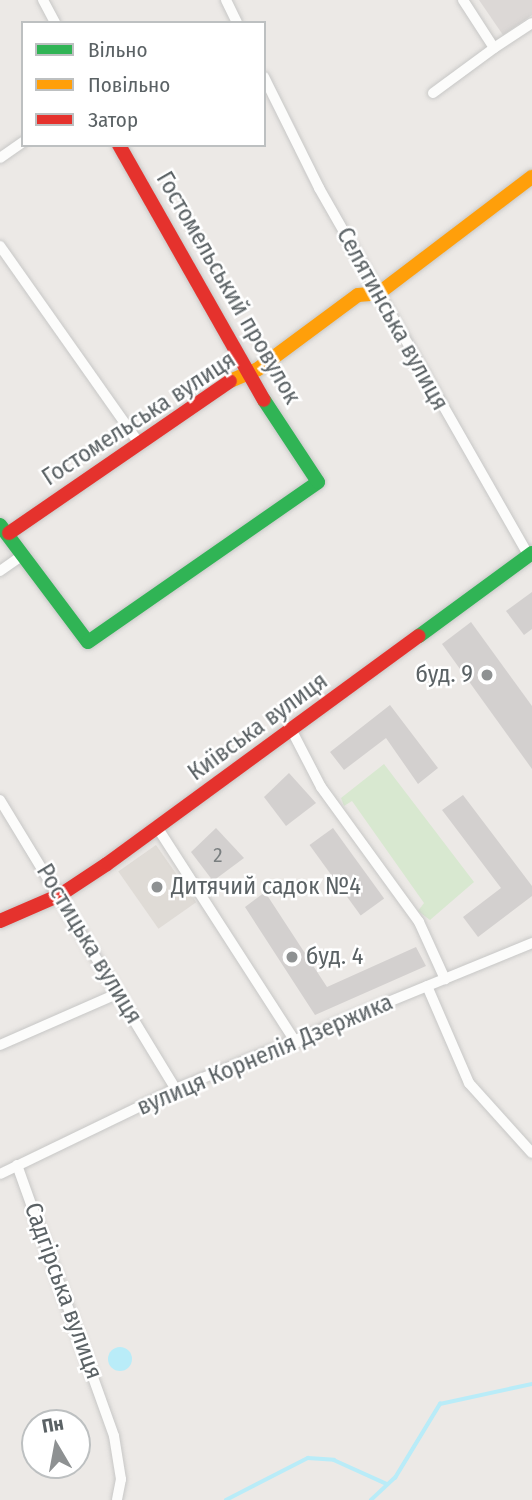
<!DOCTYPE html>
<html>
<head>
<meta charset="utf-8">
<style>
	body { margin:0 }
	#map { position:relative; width:532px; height:1500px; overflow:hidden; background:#ece9e6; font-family:"Fira Sans Condensed",sans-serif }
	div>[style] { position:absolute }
	.industrial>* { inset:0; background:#dcd8d6 }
	.education>* { inset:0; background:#dfdbd6; transform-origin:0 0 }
	.green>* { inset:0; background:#d8e8d0 }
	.water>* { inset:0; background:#b9ecf8 }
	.round { border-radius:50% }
	.stream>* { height:3.5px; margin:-1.75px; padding:0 1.75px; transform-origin:1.75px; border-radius:1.75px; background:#b9ecf8 }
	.building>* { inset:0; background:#d3d0cf; transform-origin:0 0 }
	.roads { filter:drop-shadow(0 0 2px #c7c7c6) drop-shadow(0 0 2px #c7c7c6) }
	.street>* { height:10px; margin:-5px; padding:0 5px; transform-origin:5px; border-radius:5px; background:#fcfcfb }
	.fast>* { height:14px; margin:-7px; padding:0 7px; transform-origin:7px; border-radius:7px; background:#30b455 }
	.slow>* { height:14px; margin:-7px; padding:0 7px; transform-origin:7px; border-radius:7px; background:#ff9f0a }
	.jam>* { height:14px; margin:-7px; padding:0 7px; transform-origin:7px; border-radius:7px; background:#e5322d }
	.dots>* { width:19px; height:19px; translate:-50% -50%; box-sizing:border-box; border:4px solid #fff; border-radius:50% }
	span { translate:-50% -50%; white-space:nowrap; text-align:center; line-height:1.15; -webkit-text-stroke:5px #fff; paint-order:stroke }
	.number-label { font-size:21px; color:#7a7f80 }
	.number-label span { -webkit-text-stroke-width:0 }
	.street-label { font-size:24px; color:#5b6265 }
	.poi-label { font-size:24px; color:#5b6265 }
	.right { translate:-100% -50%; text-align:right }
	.left { translate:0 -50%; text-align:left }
	.legend { position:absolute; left:21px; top:21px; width:245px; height:126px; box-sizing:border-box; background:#fff; border:2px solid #bdc0c1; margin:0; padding:9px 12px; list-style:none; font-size:21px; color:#5b6265 }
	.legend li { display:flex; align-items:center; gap:14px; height:35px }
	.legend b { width:35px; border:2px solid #bdc0c1 }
	.north { position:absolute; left:21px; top:1409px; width:70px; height:70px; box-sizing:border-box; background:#fff; border:2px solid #bdc0c1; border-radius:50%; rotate:350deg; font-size:19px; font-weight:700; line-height:28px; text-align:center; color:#5b6265 }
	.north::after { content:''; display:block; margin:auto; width:24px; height:32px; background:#8e9192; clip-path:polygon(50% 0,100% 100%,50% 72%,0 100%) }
</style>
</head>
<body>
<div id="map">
	<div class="industrial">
		<div style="clip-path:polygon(479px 0,532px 0,532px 15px,503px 35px)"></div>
	</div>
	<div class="education">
		<div style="left:156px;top:845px;width:70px;height:46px;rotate:55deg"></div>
	</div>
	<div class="green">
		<div style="clip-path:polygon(384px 764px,474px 882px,430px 920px,418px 911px,424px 903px,352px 801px,344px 806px,341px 798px)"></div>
	</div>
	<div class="water">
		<div class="round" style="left:108px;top:1347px;width:24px;height:24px"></div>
	</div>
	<div class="stream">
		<div style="left:226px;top:1500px;width:92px;rotate:-27.1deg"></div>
		<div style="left:308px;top:1458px;width:26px;rotate:4deg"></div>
		<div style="left:334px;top:1460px;width:58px;rotate:24.4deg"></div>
		<div style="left:371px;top:1500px;width:33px;rotate:-43deg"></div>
		<div style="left:395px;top:1478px;width:87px;rotate:-58.7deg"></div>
		<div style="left:440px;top:1404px;width:94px;rotate:-12.3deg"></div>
	</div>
	<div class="building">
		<div style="clip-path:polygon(532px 592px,532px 629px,524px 635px,506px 611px)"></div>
		<div style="clip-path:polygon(471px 622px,532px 706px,532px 769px,442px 644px)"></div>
		<div style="clip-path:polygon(390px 705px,438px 768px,418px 784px,386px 738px,344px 770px,330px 752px)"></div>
		<div style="clip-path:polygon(289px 773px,316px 803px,286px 826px,264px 797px)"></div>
		<div style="clip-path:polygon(463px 795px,532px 886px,532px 896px,478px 937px,463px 917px,501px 888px,442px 810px)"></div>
		<div style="clip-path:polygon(216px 828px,244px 858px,213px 881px,191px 852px)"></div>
		<div style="left:333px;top:828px;width:87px;height:29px;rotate:54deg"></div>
		<div style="clip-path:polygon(265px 892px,327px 987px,416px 947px,426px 966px,315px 1015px,245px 907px)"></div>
	</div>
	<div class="roads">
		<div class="street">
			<div style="left:43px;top:0;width:26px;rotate:62deg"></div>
			<div style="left:226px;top:0;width:25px;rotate:64deg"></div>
			<div style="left:463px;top:0;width:57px;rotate:57.1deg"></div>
			<div style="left:494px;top:48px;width:45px;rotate:-33.3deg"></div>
			<div style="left:264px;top:77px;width:124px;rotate:63.6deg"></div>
			<div style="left:319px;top:188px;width:424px;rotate:60.3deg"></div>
			<div style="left:433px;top:93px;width:76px;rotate:-36.4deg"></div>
			<div style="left:0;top:158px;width:28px;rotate:-35deg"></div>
			<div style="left:0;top:246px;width:241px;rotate:54.8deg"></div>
			<div style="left:0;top:571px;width:29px;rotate:-35deg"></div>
			<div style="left:292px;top:731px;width:63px;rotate:62.6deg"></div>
			<div style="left:321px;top:787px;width:167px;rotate:54deg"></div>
			<div style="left:419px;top:922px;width:63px;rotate:65.5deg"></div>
			<div style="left:0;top:800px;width:338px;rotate:58.7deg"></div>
			<div style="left:157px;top:827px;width:257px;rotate:57.2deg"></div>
			<div style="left:427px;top:986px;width:106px;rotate:66.6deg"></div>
			<div style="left:469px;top:1083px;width:94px;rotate:48deg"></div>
			<div style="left:0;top:1045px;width:130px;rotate:-23.6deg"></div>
			<div style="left:17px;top:1165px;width:288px;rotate:70.3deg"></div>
			<div style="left:114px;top:1436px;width:44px;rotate:80.8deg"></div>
			<div style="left:121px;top:1479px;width:21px;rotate:101deg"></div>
			<div style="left:0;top:1174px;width:195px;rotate:-25.8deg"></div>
			<div style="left:176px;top:1089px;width:385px;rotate:-22.3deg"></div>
		</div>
		<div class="fast">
			<div style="left:0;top:525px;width:146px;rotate:53.1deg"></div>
			<div style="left:88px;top:642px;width:280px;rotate:-34.8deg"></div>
			<div style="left:318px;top:482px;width:98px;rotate:-123.4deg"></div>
			<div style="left:419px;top:636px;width:140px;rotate:-36.3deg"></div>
		</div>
		<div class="slow">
			<div style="left:230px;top:381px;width:30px;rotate:-23deg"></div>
			<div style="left:258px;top:369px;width:124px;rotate:-36.5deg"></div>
			<div style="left:358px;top:295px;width:21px;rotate:-5deg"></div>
			<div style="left:379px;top:293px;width:192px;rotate:-37.2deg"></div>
		</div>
		<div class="jam">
			<div style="left:119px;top:145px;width:293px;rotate:60.4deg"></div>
			<div style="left:9px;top:533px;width:268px;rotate:-34.5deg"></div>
			<div style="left:0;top:921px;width:65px;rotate:-23.4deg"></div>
			<div style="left:60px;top:895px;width:56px;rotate:-33.4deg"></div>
			<div style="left:107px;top:864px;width:386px;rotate:-36.2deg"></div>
		</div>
	</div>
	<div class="dots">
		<div style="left:487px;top:675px;background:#8e9192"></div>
		<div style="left:157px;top:887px;background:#8e9192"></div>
		<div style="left:292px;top:957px;background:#8e9192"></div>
	</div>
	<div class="number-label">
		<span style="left:218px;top:855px">2</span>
	</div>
	<div class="street-label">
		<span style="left:228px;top:288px;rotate:60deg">Гостомельський провулок</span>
		<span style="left:392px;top:319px;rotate:61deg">Селятинська вулиця</span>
		<span style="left:139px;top:419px;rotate:-33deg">Гостомельська вулиця</span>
		<span style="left:258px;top:727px;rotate:-36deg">Київська вулиця</span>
		<span style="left:89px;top:944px;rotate:59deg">Ростицька вулиця</span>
		<span style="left:265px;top:1055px;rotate:-23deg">вулиця Корнелія Дзержика</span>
		<span style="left:63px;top:1291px;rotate:70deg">Садгірська вулиця</span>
	</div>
	<div class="poi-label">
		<span class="right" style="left:473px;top:675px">буд. 9</span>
		<span class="left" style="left:171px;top:887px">Дитячий садок №4</span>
		<span class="left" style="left:306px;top:957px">буд. 4</span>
	</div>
	<ul class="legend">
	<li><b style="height:9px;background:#30b455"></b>Вільно</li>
	<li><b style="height:9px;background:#ff9f0a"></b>Повільно</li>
	<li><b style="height:9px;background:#e5322d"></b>Затор</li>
	</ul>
	<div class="north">Пн</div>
</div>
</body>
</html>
